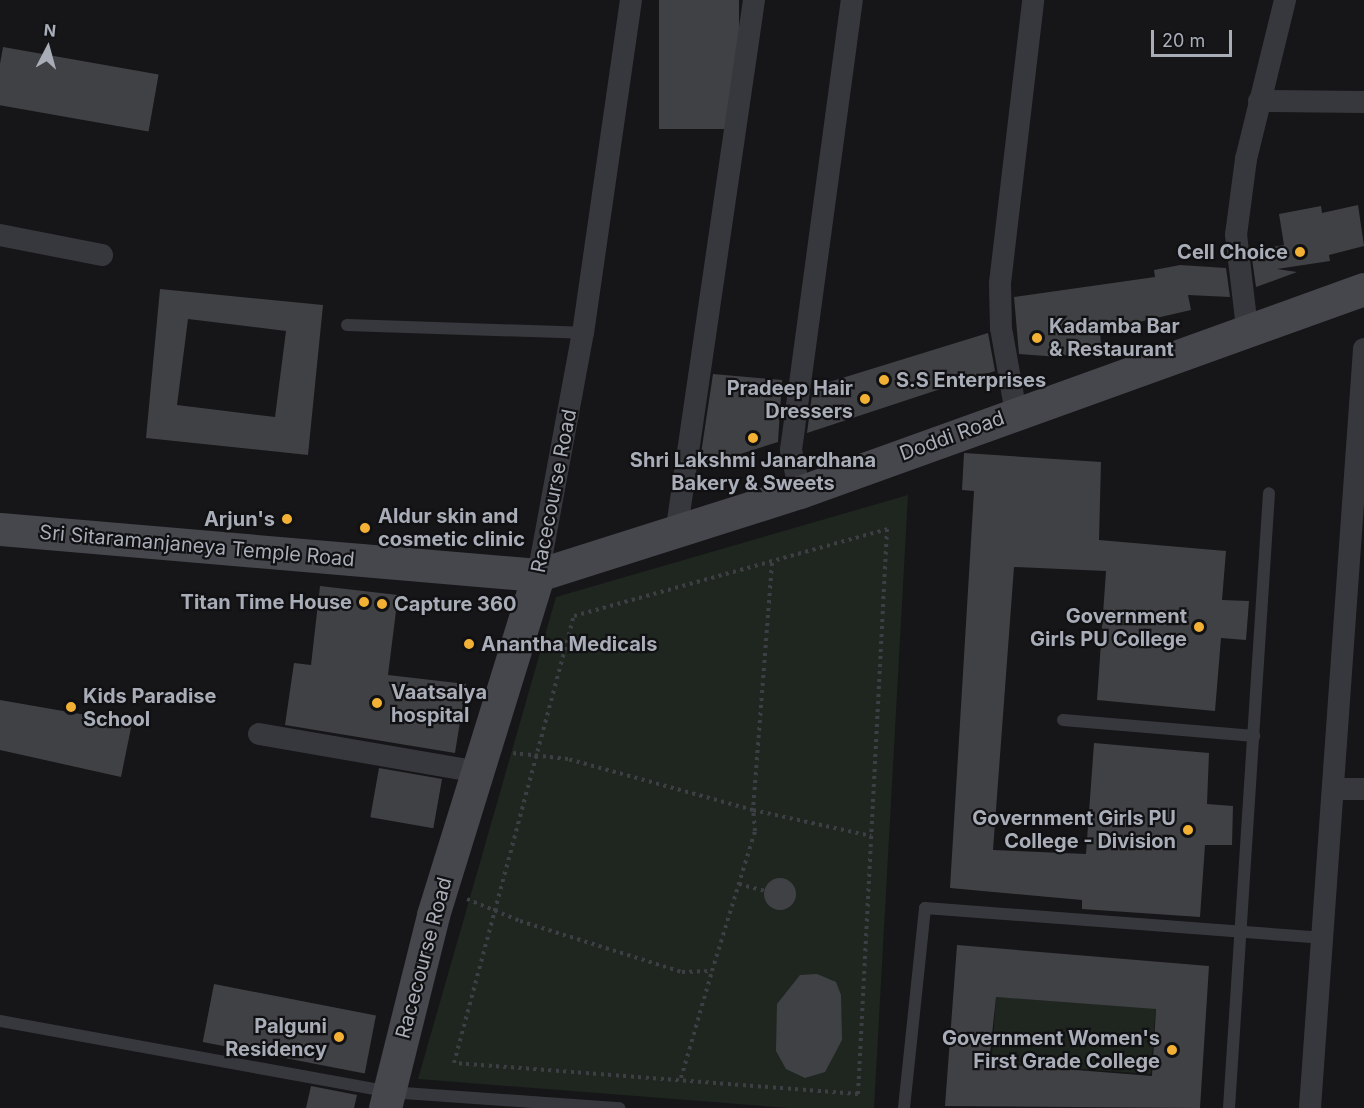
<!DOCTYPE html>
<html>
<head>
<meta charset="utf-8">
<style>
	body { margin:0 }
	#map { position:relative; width:1364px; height:1108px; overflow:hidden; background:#161618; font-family:Inter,sans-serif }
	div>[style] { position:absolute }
	.green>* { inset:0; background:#1e261f; transform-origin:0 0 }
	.building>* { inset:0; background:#404145; transform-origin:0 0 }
	.round { border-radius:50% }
	.path>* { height:4px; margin-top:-2px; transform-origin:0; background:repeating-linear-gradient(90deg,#3d3f44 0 3px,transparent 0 7.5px) }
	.lane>* { height:12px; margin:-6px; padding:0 6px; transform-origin:6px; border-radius:6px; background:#37383d }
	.street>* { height:22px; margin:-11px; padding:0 11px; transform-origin:11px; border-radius:11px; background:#37383d }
	.secondary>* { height:33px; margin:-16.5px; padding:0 16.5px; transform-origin:16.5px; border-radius:16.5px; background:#45474d }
	.dots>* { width:16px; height:16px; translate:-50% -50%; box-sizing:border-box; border:3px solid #111113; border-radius:50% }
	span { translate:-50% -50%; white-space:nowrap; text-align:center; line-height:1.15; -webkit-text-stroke:4.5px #111113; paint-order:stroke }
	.poi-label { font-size:20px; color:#a8adb8; font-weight:700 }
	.right { translate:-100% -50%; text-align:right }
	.left { translate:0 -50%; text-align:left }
	.street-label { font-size:20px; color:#a8adb8 }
	.north { position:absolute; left:18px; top:18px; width:60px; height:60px; -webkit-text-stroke:4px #111113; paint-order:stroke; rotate:6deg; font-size:16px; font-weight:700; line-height:24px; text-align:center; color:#a8adb8 }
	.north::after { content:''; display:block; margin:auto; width:21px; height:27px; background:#a8adb8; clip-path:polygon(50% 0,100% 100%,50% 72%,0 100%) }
	.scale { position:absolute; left:1151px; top:30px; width:81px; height:27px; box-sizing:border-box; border:3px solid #a8adb8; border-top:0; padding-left:8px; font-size:18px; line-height:21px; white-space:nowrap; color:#a8adb8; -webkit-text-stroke:4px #111113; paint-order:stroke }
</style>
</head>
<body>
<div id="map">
	<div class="green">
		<div style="clip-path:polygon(908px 495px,874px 1108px,788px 1108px,418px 1079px,556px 597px)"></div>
		<div style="left:996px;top:997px;width:160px;height:66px;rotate:4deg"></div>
	</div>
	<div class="building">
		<div style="left:659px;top:0;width:80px;height:129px"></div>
		<div style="left:3px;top:47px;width:158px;height:58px;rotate:10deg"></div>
		<div style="clip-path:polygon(1358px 205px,1364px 246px,1329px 255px,1330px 261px,1277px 269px,1297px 272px,1256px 287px,1251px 251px,1284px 245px,1279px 214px,1321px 206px,1322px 213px)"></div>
		<div style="clip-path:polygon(1180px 265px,1226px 268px,1230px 297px,1188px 295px,1191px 310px,1100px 331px,1101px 344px,1059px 357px,1019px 354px,1014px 297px,1155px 277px,1154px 270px)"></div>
		<div style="clip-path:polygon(evenodd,160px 289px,323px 305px,308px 455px,146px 438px,160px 289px,188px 319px,286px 331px,275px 417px,177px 405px,188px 319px)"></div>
		<div style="clip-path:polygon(988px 333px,995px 371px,807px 433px,813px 387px)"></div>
		<div style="clip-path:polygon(713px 374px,782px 380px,778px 442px,699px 467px)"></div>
		<div style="clip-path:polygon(964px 453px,1101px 462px,1099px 540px,1226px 551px,1222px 600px,1249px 601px,1246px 640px,1221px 638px,1215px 711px,1097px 700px,1106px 571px,1014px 567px,993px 850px,1086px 854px,1094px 743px,1209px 753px,1207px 804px,1233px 806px,1232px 845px,1205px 845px,1200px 917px,1082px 909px,1082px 900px,950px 888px,974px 491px,962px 490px)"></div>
		<div style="clip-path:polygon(320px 586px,398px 595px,388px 675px,466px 684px,455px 753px,285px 725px,294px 663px,311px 665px)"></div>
		<div style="clip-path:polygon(0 700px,132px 723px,121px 777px,0 750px)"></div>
		<div style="left:379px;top:768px;width:64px;height:50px;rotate:10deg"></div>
		<div class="round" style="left:764px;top:878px;width:32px;height:32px"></div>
		<div style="clip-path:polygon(evenodd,957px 945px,1209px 966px,1200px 1108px,945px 1106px,957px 945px,996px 997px,1156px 1009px,1152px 1076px,989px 1063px,996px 997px)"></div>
		<div style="clip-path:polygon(817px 974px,836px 982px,841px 995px,842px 1040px,825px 1072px,805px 1078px,786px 1069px,776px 1051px,777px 1004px,800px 975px)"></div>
		<div style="left:214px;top:984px;width:165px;height:59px;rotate:11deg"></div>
		<div style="clip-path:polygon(311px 1086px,357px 1095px,354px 1108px,306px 1108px)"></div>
	</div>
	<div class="path">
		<div style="left:887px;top:529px;width:566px;rotate:92.94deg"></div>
		<div style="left:858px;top:1094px;width:405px;rotate:-175.6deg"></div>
		<div style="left:454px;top:1063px;width:463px;rotate:-75deg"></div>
		<div style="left:574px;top:616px;width:325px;rotate:-15.5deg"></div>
		<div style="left:772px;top:563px;width:248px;rotate:94.4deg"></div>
		<div style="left:753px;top:810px;width:121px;rotate:12.4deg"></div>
		<div style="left:739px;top:884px;width:27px;rotate:15deg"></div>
		<div style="left:467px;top:899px;width:57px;rotate:22.5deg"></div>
		<div style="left:520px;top:921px;width:170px;rotate:17.5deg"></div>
		<div style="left:682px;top:972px;width:30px;rotate:-2deg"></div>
		<div style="left:712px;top:971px;width:146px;rotate:-72.9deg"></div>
		<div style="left:755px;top:831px;width:21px;rotate:-95deg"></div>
		<div style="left:753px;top:810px;width:192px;rotate:-164.6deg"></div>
		<div style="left:568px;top:759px;width:55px;rotate:-173.8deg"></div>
		<div style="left:681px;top:1078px;width:111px;rotate:-73.8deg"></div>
	</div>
	<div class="lane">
		<div style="left:347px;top:325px;width:236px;rotate:1.9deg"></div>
		<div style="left:1063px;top:720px;width:192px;rotate:4.8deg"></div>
		<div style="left:0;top:1021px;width:395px;rotate:10.3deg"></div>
		<div style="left:389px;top:1092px;width:231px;rotate:4deg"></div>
		<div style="left:904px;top:1108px;width:201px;rotate:-84deg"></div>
		<div style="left:925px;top:908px;width:398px;rotate:4.3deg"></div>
		<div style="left:1229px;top:1108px;width:616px;rotate:-86.28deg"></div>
	</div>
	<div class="street">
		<div style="left:1259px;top:101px;width:105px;rotate:0.5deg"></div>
		<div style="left:0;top:235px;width:104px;rotate:11.1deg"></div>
		<div style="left:1247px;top:328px;width:94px;rotate:-96.7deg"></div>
		<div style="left:1236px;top:235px;width:77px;rotate:-82.5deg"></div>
		<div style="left:1246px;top:159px;width:164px;rotate:-76.2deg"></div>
		<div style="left:1016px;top:413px;width:86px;rotate:-100deg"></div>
		<div style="left:1001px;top:328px;width:45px;rotate:-91.3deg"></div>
		<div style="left:1000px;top:283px;width:285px;rotate:-83.3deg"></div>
		<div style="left:800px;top:492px;width:43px;rotate:-102.1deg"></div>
		<div style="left:791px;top:450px;width:454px;rotate:-82.3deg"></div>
		<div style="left:676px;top:534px;width:540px;rotate:-81.69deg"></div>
		<div style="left:538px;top:575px;width:246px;rotate:-79.5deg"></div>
		<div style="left:583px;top:333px;width:336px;rotate:-81.8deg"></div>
		<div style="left:259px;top:734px;width:222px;rotate:9.8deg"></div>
		<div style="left:1336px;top:789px;width:28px"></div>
		<div style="left:1310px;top:1108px;width:761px;rotate:-85.93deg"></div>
	</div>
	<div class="secondary">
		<div style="left:0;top:529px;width:540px;rotate:4.89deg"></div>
		<div style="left:538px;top:575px;width:275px;rotate:-17.6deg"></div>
		<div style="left:800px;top:492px;width:599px;rotate:-19.8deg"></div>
		<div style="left:385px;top:1108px;width:199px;rotate:-76deg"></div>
		<div style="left:433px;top:915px;width:356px;rotate:-72.8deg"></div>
	</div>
	<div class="dots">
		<div style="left:1300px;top:252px;background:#f2b134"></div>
		<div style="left:1037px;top:338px;background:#f2b134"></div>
		<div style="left:884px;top:380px;background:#f2b134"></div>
		<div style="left:865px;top:399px;background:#f2b134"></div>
		<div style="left:753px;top:438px;background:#f2b134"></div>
		<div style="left:287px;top:519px;background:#f2b134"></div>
		<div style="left:365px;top:528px;background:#f2b134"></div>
		<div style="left:364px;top:602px;background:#f2b134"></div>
		<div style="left:382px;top:604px;background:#f2b134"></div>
		<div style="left:1199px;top:627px;background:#f2b134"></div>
		<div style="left:469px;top:644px;background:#f2b134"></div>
		<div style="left:377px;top:703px;background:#f2b134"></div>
		<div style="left:71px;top:707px;background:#f2b134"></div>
		<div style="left:1188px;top:830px;background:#f2b134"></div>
		<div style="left:339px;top:1037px;background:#f2b134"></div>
		<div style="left:1172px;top:1050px;background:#f2b134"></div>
	</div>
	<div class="poi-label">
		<span class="right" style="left:1288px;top:252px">Cell Choice</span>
		<span class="left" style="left:1049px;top:338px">Kadamba Bar<br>&amp; Restaurant</span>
		<span class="left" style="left:896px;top:380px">S.S Enterprises</span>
		<span class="right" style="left:853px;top:400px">Pradeep Hair<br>Dressers</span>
		<span style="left:753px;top:472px">Shri Lakshmi Janardhana<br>Bakery &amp; Sweets</span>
		<span class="left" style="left:378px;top:528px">Aldur skin and<br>cosmetic clinic</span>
		<span class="right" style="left:275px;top:519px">Arjun's</span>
		<span class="right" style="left:352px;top:602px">Titan Time House</span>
		<span class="left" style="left:394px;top:604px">Capture 360</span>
		<span class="right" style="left:1187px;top:628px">Government<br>Girls PU College</span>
		<span class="left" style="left:481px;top:644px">Anantha Medicals</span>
		<span class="left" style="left:391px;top:704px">Vaatsalya<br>hospital</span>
		<span class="left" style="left:83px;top:708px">Kids Paradise<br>School</span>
		<span class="right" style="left:1176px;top:830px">Government Girls PU<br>College - Division</span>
		<span class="right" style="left:327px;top:1038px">Palguni<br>Residency</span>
		<span class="right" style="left:1160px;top:1050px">Government Women's<br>First Grade College</span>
	</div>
	<div class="street-label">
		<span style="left:952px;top:436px;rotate:-20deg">Doddi Road</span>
		<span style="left:554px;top:491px;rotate:-79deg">Racecourse Road</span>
		<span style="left:197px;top:546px;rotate:5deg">Sri Sitaramanjaneya Temple Road</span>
		<span style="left:424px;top:958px;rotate:-75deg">Racecourse Road</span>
	</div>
	<div class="north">N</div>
	<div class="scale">20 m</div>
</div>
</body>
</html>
